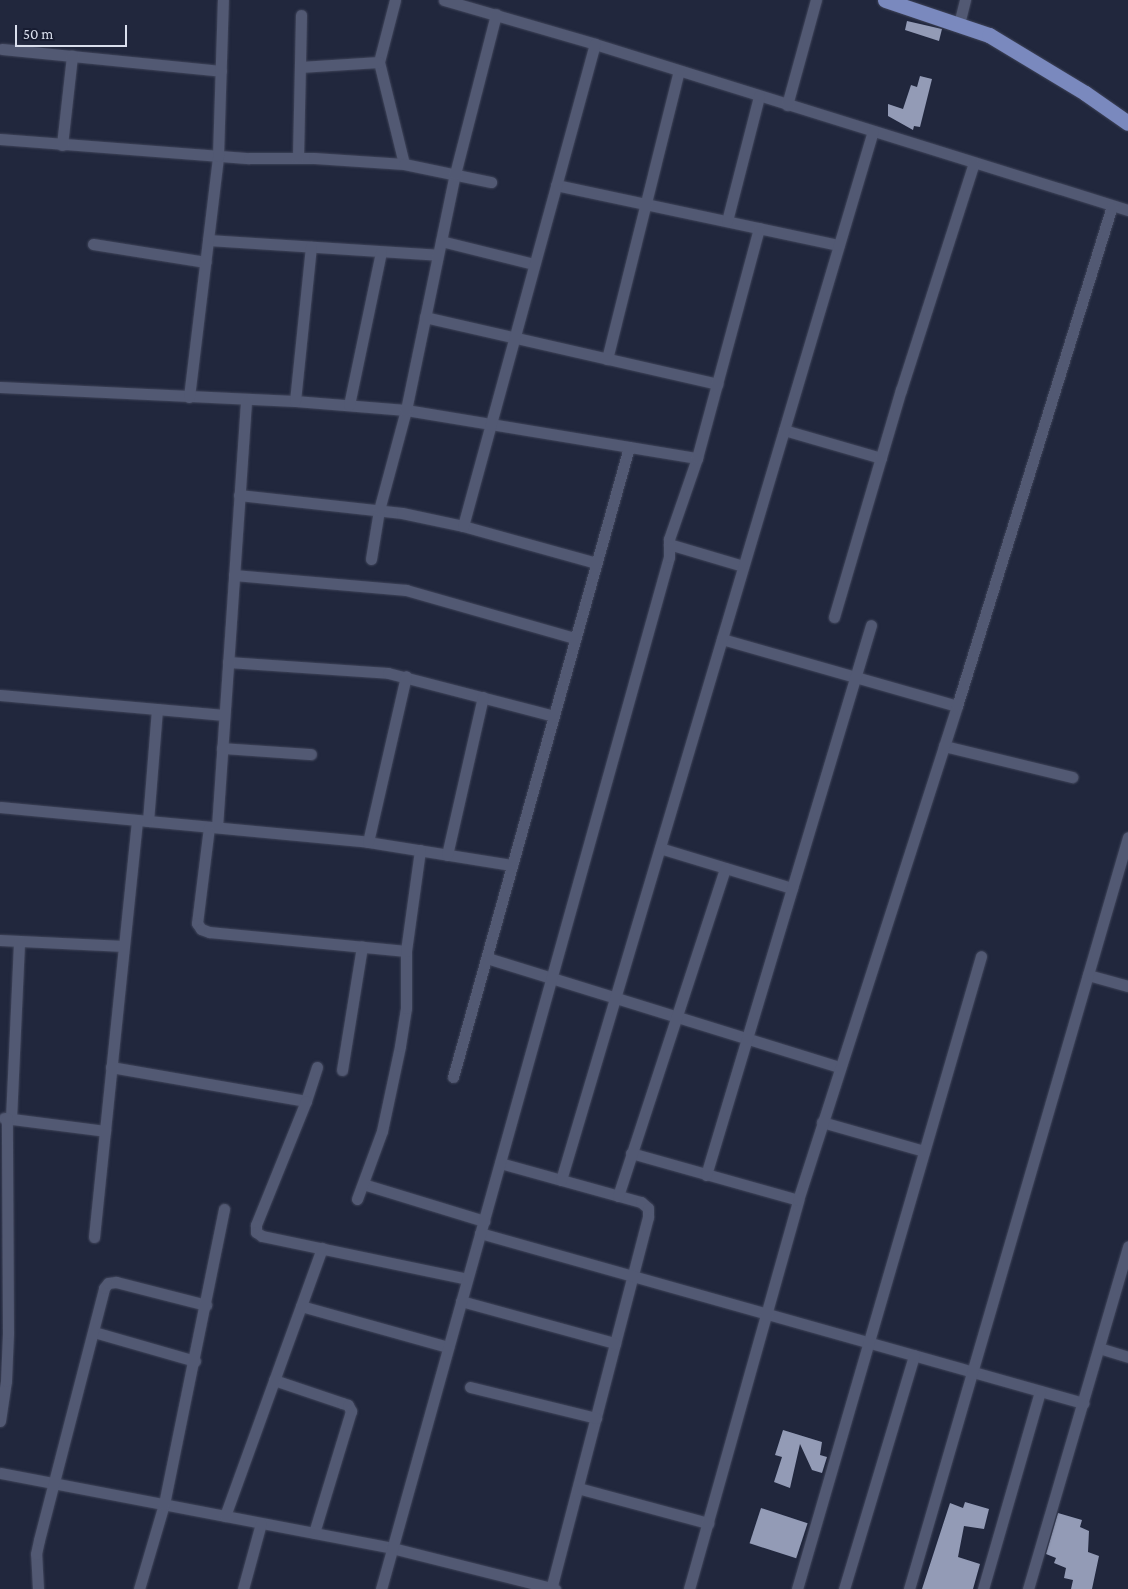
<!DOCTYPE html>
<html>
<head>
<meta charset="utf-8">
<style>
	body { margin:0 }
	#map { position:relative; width:1128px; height:1589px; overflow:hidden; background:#21273d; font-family:"Crimson Pro",serif }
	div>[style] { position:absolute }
	.building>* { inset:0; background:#939bb6; transform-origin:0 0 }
	.roads { filter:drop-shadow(0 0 1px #3f4459) drop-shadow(0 0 1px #3f4459) }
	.street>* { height:11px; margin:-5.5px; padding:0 5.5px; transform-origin:5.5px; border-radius:5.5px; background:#525973 }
	.primary>* { height:15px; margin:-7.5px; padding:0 7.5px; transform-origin:7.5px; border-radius:7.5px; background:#7a89be }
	span { translate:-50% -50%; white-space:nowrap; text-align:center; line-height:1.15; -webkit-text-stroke:5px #181d32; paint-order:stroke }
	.scale { position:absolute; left:15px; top:25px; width:112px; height:22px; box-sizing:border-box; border:2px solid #dadfed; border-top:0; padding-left:6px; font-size:15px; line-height:18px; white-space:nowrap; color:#dadfed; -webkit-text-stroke:4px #181d32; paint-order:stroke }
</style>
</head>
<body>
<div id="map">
	<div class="building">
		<div style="clip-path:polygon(907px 21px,942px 29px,939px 41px,905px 30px)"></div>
		<div style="clip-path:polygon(920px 76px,932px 79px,920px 127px,914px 126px,913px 130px,888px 116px,888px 104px,903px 109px,911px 85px,917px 87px)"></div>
		<div style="clip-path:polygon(783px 1430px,822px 1442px,820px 1455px,827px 1457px,822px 1473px,812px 1470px,800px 1444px,790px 1488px,774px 1482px,782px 1457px,775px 1455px)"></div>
		<div style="clip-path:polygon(965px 1502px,989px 1509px,984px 1529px,964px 1526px,958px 1557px,980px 1564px,973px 1589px,922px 1589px,950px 1503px,963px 1508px)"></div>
		<div style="left:761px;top:1508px;width:49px;height:37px;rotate:18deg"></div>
		<div style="clip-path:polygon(1058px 1513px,1082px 1520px,1080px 1527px,1089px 1531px,1088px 1552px,1099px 1556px,1092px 1589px,1071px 1589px,1073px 1580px,1064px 1578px,1066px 1568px,1054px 1563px,1056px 1558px,1046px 1554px)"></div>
	</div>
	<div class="roads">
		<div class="street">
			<div style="left:395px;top:0;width:64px;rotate:104.5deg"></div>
			<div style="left:379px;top:62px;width:105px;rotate:76.2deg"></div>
			<div style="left:444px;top:0;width:157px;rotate:16.2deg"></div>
			<div style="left:595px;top:44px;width:558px;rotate:17.3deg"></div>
			<div style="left:959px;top:24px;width:25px;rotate:-76deg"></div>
			<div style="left:2px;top:49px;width:220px;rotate:5.7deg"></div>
			<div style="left:300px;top:67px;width:79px;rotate:-3.6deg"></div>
			<div style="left:787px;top:105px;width:109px;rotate:-74.6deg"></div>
			<div style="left:0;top:139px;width:250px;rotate:4.4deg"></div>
			<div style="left:249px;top:158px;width:65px"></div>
			<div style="left:314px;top:158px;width:90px;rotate:3.8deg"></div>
			<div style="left:404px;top:164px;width:89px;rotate:11.7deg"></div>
			<div style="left:62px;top:145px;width:90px;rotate:-83.6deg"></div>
			<div style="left:298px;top:158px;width:143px;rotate:-88.8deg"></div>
			<div style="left:556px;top:185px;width:289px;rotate:12deg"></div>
			<div style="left:727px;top:221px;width:129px;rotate:-75.6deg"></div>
			<div style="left:208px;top:240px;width:230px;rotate:3.7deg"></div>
			<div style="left:441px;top:241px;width:96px;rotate:13.9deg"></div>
			<div style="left:93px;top:244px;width:114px;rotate:9.1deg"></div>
			<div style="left:425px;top:317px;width:300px;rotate:12.9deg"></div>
			<div style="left:607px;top:359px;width:297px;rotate:-76deg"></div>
			<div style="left:0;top:387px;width:295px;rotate:2.7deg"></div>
			<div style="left:295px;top:401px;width:111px;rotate:4.6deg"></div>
			<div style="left:406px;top:410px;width:295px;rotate:9.4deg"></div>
			<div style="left:189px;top:397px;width:243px;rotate:-83.1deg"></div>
			<div style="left:218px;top:156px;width:156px;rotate:-88.2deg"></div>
			<div style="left:295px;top:401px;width:155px;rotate:-84.1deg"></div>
			<div style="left:349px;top:405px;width:156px;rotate:-78.2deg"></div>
			<div style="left:784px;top:430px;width:101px;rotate:16.1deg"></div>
			<div style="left:239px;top:495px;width:164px;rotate:6.3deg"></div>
			<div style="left:402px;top:513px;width:62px;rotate:12deg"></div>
			<div style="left:463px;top:526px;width:138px;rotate:15.5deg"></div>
			<div style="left:463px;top:526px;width:500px;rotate:-74.7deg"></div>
			<div style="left:669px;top:544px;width:77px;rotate:16.6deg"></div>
			<div style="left:371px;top:559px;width:50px;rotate:-80.7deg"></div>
			<div style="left:379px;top:510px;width:104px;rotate:-74.9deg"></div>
			<div style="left:406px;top:410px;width:241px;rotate:-78.3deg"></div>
			<div style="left:455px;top:174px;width:165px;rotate:-75.6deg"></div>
			<div style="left:234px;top:575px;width:173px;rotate:5deg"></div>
			<div style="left:406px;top:590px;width:176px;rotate:15.9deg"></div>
			<div style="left:834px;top:617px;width:237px;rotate:-73.6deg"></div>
			<div style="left:901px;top:390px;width:238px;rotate:-72.2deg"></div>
			<div style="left:722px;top:639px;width:244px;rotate:15.9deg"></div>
			<div style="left:228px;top:662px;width:160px;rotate:3.9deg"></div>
			<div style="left:388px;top:673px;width:171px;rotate:14.5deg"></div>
			<div style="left:0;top:695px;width:225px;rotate:5.1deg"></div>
			<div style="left:944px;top:746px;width:132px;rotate:13.6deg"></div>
			<div style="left:222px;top:748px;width:89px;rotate:3.9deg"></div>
			<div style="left:0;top:807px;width:370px;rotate:5.4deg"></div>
			<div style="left:368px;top:842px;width:146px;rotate:9.1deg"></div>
			<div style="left:148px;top:821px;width:112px;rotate:-85.4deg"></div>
			<div style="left:209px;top:827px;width:97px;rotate:97.1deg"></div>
			<div style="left:197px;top:923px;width:7px;rotate:56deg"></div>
			<div style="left:201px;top:929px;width:9px;rotate:21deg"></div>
			<div style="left:209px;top:932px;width:198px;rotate:5.5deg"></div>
			<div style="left:217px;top:827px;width:428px;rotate:-86.1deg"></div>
			<div style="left:368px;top:842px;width:170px;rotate:-77.1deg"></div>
			<div style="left:660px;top:848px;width:138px;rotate:16.9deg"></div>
			<div style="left:447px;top:855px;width:162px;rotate:-77.2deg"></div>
			<div style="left:0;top:940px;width:124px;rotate:2.8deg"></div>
			<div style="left:487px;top:958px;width:369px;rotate:17.2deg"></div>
			<div style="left:1088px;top:975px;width:41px;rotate:15.4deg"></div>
			<div style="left:111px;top:1067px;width:198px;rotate:9.9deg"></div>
			<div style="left:317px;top:1067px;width:36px;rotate:108deg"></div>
			<div style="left:306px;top:1101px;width:134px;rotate:112deg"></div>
			<div style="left:256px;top:1225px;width:7px;rotate:90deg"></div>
			<div style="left:256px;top:1232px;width:7px;rotate:34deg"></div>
			<div style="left:262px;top:1236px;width:209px;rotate:11.8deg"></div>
			<div style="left:342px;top:1070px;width:125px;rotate:-80.8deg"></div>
			<div style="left:453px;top:1077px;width:654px;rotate:-74.39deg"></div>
			<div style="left:4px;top:1118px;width:102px;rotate:7.3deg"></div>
			<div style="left:11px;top:1119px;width:178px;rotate:-87.4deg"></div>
			<div style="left:822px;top:1122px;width:106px;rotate:15.9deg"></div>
			<div style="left:631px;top:1153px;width:173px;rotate:15.7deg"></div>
			<div style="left:500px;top:1163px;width:146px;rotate:15.5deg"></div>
			<div style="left:641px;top:1202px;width:9px;rotate:41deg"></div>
			<div style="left:648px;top:1208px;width:9px;rotate:90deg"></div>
			<div style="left:648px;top:1217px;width:384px;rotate:104.6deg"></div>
			<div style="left:706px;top:1175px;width:574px;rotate:-73.3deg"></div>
			<div style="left:561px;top:1180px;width:1094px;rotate:-73.44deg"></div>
			<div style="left:363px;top:1184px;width:127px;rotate:17deg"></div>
			<div style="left:618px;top:1196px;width:345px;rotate:-71.9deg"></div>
			<div style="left:357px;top:1199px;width:72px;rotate:-69.8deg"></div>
			<div style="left:382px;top:1131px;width:87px;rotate:-78deg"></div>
			<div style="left:400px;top:1046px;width:38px;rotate:-81deg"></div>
			<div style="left:406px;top:1008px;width:57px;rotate:-90deg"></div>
			<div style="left:406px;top:951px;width:102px;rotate:-82.1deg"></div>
			<div style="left:480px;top:1233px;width:627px;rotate:15.74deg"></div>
			<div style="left:94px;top:1237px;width:419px;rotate:-84.1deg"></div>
			<div style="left:461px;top:1301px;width:160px;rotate:15.3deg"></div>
			<div style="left:301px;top:1306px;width:153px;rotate:15.6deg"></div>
			<div style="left:94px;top:1332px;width:105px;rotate:16deg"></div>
			<div style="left:1099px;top:1348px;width:30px;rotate:17deg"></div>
			<div style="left:274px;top:1380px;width:72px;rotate:18.7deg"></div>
			<div style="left:342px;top:1403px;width:6px;rotate:18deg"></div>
			<div style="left:348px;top:1405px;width:7px;rotate:63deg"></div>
			<div style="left:351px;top:1411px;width:127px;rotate:106.9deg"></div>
			<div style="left:470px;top:1387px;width:130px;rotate:13.8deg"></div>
			<div style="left:0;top:1421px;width:40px;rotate:-81.5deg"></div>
			<div style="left:6px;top:1381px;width:48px;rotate:-87.6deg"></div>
			<div style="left:8px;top:1333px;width:215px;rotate:-90.3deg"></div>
			<div style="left:0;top:1473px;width:399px;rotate:10.8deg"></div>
			<div style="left:392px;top:1548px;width:168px;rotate:14.1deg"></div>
			<div style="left:578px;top:1488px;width:135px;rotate:15.1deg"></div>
			<div style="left:225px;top:1516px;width:285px;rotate:-70.1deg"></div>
			<div style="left:38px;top:1589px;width:35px;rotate:-93deg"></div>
			<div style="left:36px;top:1554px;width:14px;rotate:-78deg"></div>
			<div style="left:39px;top:1540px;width:260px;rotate:-75.5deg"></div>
			<div style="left:104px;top:1288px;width:6px;rotate:-51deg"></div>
			<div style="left:108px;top:1283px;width:8px;rotate:-7deg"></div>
			<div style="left:116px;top:1282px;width:93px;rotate:14.3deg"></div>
			<div style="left:139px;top:1589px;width:89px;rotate:-73.6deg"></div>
			<div style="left:164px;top:1504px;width:301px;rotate:-78.5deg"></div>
			<div style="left:243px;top:1589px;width:68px;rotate:-74.7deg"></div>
			<div style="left:381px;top:1589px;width:1071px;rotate:-74.41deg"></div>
			<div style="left:669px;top:557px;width:18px;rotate:-90deg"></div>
			<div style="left:669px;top:539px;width:86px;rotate:-70.9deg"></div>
			<div style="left:697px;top:458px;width:238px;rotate:-74.9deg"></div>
			<div style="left:689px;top:1589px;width:404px;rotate:-74.3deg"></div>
			<div style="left:798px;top:1200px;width:519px;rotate:-72.16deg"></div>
			<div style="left:957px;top:706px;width:523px;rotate:-72.78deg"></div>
			<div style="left:797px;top:1589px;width:659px;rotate:-73.79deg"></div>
			<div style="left:844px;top:1589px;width:244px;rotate:-73.3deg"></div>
			<div style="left:909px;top:1589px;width:783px;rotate:-73.76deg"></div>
			<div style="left:983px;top:1589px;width:206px;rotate:-73.9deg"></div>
			<div style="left:1028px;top:1589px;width:357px;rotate:-73.7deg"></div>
		</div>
		<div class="primary">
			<div style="left:885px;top:0;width:110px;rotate:18.6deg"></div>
			<div style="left:989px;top:35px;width:112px;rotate:31.1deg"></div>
			<div style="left:1085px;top:93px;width:52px;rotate:34.9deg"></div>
		</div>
	</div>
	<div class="scale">50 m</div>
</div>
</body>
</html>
